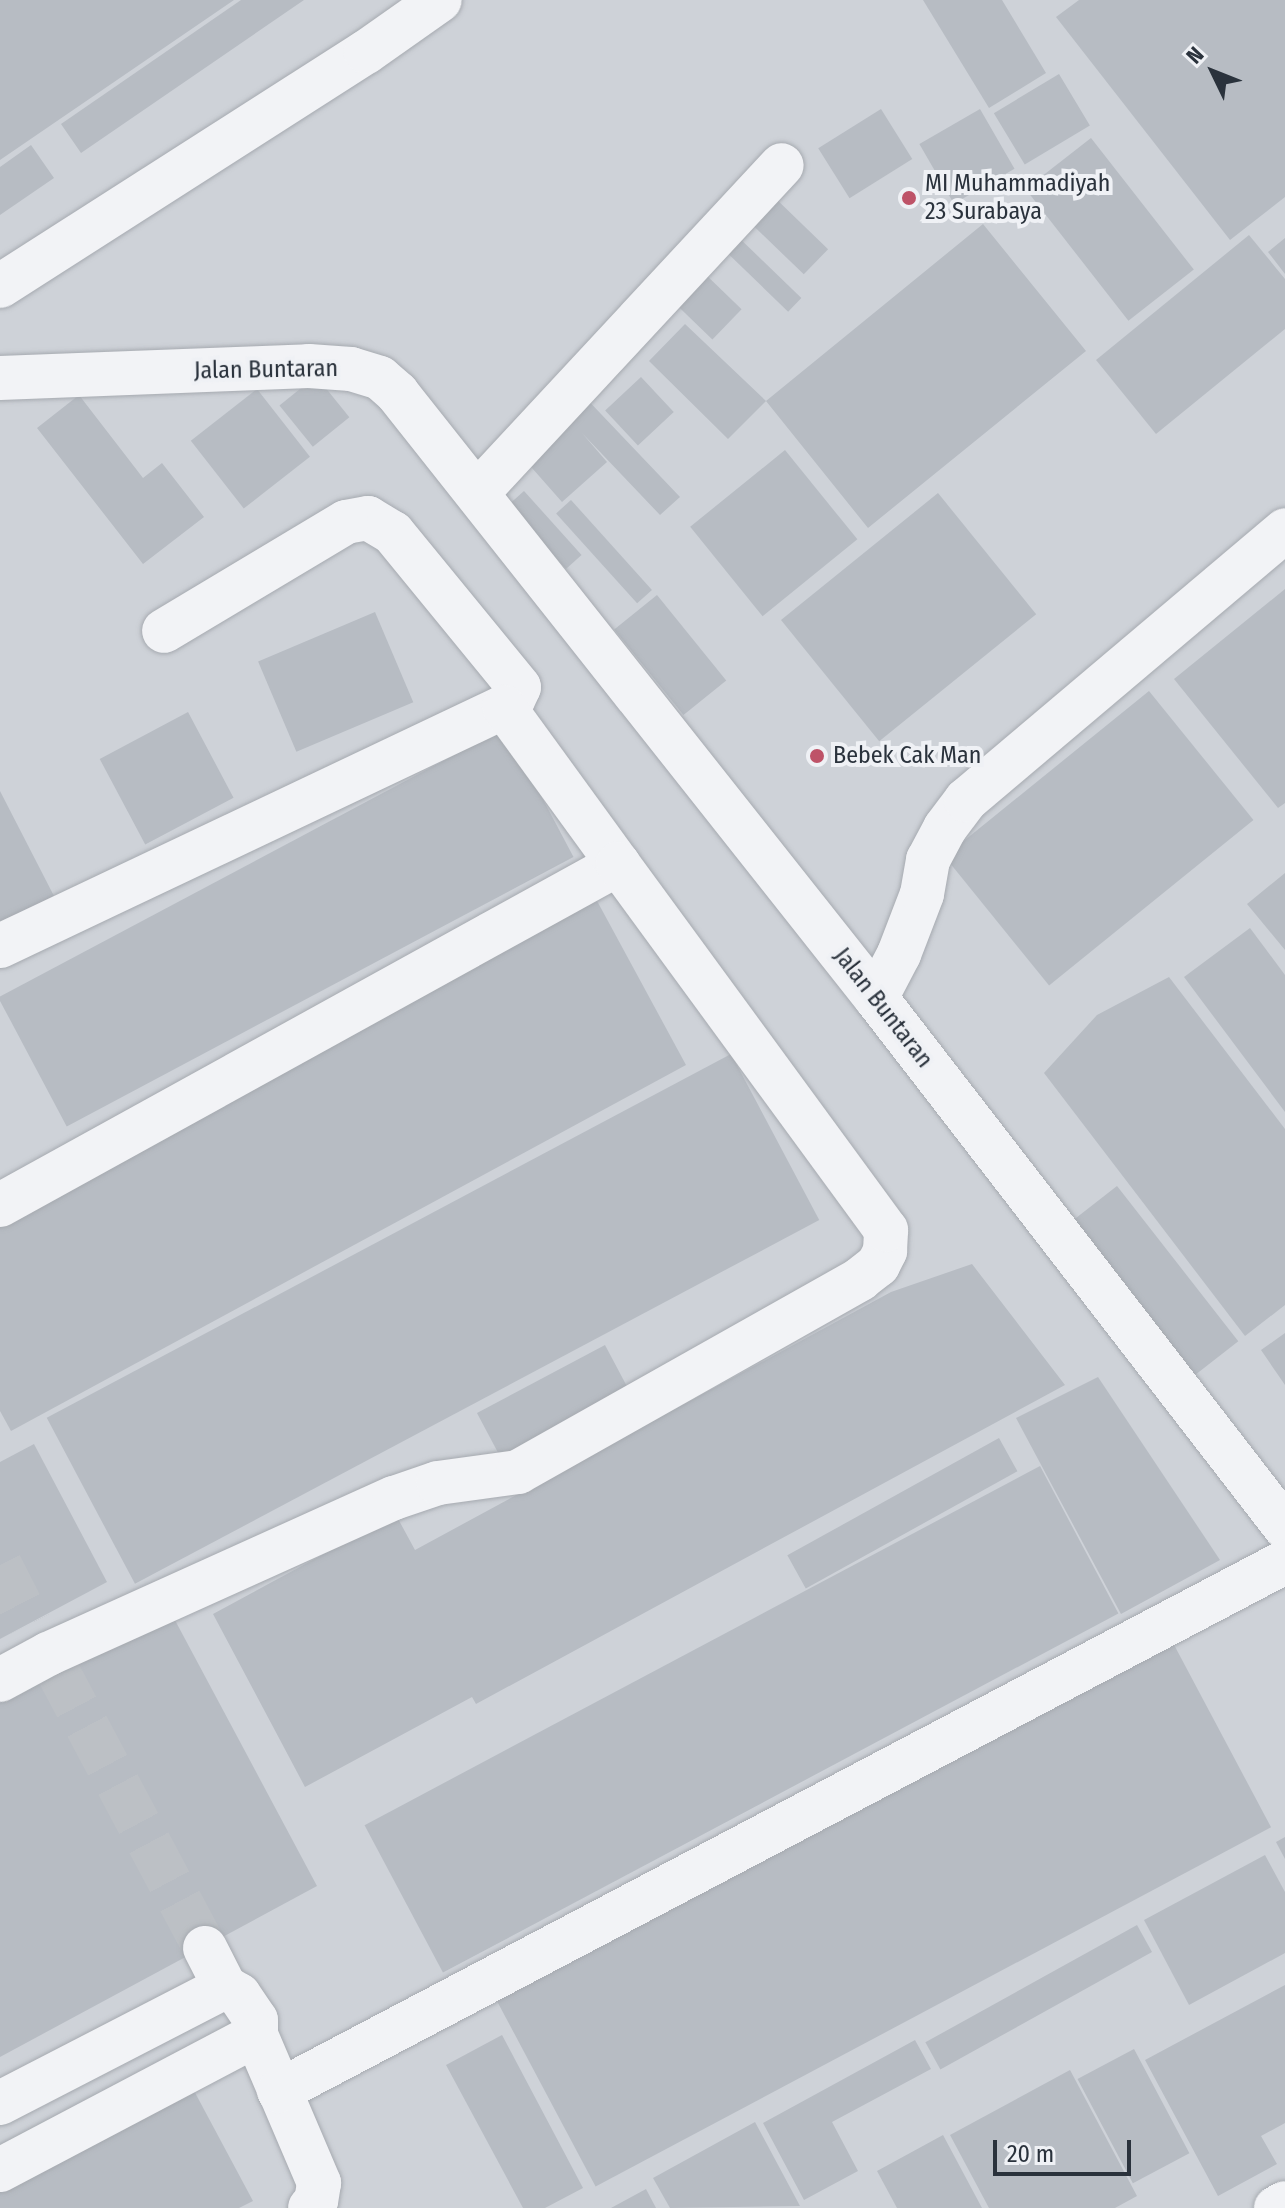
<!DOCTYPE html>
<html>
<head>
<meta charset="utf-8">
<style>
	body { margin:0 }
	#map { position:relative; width:1285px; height:2208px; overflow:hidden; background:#e0e3e7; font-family:"Fira Sans Condensed",sans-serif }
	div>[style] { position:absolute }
	.built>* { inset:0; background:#ced2d8; transform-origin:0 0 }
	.building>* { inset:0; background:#b7bcc3; transform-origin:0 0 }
	.minor-tunnel>* { height:44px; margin-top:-22px; transform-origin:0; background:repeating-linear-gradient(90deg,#bcc0c5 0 44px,transparent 0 66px) }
	.roads { filter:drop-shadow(0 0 2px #a6aab0) drop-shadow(0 0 2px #a6aab0) }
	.minor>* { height:44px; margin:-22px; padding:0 22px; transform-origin:22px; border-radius:22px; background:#f2f3f6 }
	.dots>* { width:22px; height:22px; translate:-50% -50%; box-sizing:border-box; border:4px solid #eff1f5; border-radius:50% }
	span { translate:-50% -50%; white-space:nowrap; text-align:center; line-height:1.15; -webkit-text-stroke:8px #eff1f5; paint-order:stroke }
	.poi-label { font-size:24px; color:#2a323c }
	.left { translate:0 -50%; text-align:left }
	.street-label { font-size:24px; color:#2a323c }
	.north { position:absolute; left:1173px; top:32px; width:80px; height:80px; -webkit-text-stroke:6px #eff1f5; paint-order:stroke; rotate:313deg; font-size:22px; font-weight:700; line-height:32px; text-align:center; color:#2a323c }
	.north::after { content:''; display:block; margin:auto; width:28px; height:36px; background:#2a323c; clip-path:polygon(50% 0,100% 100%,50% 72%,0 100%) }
	.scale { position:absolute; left:993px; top:2140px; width:138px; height:36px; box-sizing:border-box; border:4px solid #2a323c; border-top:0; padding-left:10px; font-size:24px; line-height:28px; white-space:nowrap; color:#2a323c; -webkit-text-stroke:6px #eff1f5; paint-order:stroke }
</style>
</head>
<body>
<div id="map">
	<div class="built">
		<div style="left:0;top:0;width:1285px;height:2208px"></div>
	</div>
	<div class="building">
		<div style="clip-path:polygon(0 0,234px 0,0 160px)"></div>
		<div style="clip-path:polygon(241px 0,304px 0,81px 153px,61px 124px)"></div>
		<div style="clip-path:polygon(923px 0,1002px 0,1046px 73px,989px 108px)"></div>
		<div style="clip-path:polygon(1079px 0,1285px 0,1285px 197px,1230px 240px,1056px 17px)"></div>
		<div style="left:1059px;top:74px;width:60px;height:76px;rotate:59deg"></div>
		<div style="left:881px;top:109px;width:59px;height:74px;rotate:58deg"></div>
		<div style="left:980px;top:109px;width:69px;height:70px;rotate:60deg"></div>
		<div style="left:1091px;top:138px;width:167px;height:83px;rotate:52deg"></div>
		<div style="clip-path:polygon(31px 145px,54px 178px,0 215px,0 167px)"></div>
		<div style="left:772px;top:195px;width:78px;height:35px;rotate:44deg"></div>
		<div style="clip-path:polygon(983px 224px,1086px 351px,868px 528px,766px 401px,728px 439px,649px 361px,685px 324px,766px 401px)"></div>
		<div style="left:733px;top:232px;width:95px;height:19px;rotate:44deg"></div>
		<div style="clip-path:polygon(1249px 235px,1285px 279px,1285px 329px,1156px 434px,1096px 360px)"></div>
		<div style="clip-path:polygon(1285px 238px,1285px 274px,1268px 252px)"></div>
		<div style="left:702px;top:271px;width:55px;height:42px;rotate:44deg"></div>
		<div style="left:316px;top:376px;width:53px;height:47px;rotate:51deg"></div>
		<div style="left:641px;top:377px;width:48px;height:49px;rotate:47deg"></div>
		<div style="left:257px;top:389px;width:86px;height:84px;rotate:52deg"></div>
		<div style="clip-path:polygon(581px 393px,680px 497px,660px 515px,582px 433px,607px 462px,562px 502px,517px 451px)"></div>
		<div style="clip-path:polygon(79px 395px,143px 478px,162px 463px,204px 517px,143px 564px,37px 428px)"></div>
		<div style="left:785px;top:450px;width:115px;height:122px;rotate:51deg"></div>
		<div style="left:524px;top:491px;width:86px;height:21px;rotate:48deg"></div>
		<div style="left:938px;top:493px;width:156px;height:202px;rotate:51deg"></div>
		<div style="left:571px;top:500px;width:121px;height:20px;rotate:48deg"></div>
		<div style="clip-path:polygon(1285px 589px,1285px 803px,1278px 808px,1174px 679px)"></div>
		<div style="left:657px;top:595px;width:110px;height:55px;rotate:51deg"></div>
		<div style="left:375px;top:612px;width:98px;height:127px;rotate:67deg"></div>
		<div style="left:1149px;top:691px;width:166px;height:263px;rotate:51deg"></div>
		<div style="left:188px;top:712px;width:97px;height:100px;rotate:62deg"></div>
		<div style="left:505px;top:728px;width:146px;height:574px;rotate:62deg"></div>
		<div style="clip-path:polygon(0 791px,54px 896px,0 923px)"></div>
		<div style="clip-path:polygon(1285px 873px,1285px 950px,1247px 904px)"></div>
		<div style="clip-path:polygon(596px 899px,686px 1065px,11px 1431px,0 1411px,0 1220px)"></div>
		<div style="clip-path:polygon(1250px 928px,1285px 975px,1285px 1112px,1184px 977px)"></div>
		<div style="clip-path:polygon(1169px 977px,1285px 1129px,1285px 1305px,1245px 1336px,1044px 1073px,1097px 1015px)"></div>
		<div style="left:731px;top:1054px;width:188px;height:775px;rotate:62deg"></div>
		<div style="left:1117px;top:1186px;width:197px;height:61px;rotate:52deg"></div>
		<div style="clip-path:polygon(972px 1264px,1065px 1385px,476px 1704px,472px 1697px,305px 1787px,213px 1614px,396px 1515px,415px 1550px,891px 1292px)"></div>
		<div style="clip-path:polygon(1285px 1333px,1285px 1385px,1261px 1350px)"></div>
		<div style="left:605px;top:1345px;width:52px;height:145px;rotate:62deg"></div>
		<div style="clip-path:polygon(1098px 1377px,1220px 1560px,1121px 1614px,1016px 1418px)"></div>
		<div style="left:999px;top:1438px;width:38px;height:242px;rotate:61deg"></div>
		<div style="clip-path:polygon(34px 1444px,107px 1582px,0 1639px,0 1462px)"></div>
		<div style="left:1040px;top:1466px;width:167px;height:765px;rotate:62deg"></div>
		<div style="clip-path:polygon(169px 1609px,317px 1886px,0 2057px,0 1700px)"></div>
		<div style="left:1172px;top:1641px;width:211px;height:765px;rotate:62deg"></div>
		<div style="clip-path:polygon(1285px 1837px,1285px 1859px,1276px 1842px)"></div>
		<div style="clip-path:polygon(1265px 1855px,1285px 1892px,1285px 1953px,1189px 2005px,1144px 1920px)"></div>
		<div style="left:1137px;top:1925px;width:31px;height:242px;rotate:61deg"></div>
		<div style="clip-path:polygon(1285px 1985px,1285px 2123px,1261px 2136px,1277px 2164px,1218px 2196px,1145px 2060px)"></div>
		<div style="clip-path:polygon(502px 2035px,583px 2188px,545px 2208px,523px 2208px,446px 2065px)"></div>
		<div style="clip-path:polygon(915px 2040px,931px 2069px,832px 2122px,858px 2171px,804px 2200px,763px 2123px)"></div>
		<div style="left:1134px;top:2049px;width:118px;height:64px;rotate:62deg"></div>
		<div style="clip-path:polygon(1070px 2070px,1137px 2196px,1115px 2208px,989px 2208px,950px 2135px)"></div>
		<div style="clip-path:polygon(192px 2087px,253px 2201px,239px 2208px,0 2208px,0 2191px)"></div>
		<div style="clip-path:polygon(755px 2122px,800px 2206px,670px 2208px,653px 2178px)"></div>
		<div style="clip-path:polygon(943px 2135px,982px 2208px,897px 2208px,877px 2171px)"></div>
		<div style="clip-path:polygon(646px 2189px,656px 2208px,611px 2208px)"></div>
	</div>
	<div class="minor-tunnel">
		<div style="left:0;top:1565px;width:66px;rotate:63deg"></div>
		<div style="left:56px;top:1668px;width:317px;rotate:62deg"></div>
	</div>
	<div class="roads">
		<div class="minor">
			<div style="left:0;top:286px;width:434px;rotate:-32.6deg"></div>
			<div style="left:366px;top:52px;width:90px;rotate:-35.1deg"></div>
			<div style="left:0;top:378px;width:309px;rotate:-2.2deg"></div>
			<div style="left:309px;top:366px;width:42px;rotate:4.1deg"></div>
			<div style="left:351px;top:369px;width:30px;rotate:17deg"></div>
			<div style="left:380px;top:378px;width:23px;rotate:41deg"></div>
			<div style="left:397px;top:393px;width:772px;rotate:51.63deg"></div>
			<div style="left:876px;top:998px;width:669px;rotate:52.29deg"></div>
			<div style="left:478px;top:492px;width:446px;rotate:-47.1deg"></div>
			<div style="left:0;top:946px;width:558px;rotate:-25.37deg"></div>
			<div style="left:504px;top:707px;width:11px;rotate:-38deg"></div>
			<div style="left:513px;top:700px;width:14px;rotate:-65deg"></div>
			<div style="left:519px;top:687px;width:199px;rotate:-129.3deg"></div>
			<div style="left:393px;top:533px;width:29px;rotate:-149deg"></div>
			<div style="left:368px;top:518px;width:22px;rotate:170deg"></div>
			<div style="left:346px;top:522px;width:212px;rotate:149.1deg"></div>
			<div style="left:876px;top:998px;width:50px;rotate:-62.4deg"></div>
			<div style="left:899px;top:954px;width:64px;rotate:-69deg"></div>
			<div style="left:922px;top:894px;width:35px;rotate:-80deg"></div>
			<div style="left:928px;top:860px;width:36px;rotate:-62deg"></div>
			<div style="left:945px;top:828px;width:35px;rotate:-53deg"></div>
			<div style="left:966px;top:800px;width:418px;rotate:-40.2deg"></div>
			<div style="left:0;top:1205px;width:706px;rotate:-28.89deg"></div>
			<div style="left:618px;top:864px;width:194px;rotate:-126deg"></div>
			<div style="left:0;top:1680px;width:55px;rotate:-28.4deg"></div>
			<div style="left:48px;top:1654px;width:380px;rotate:-24.3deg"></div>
			<div style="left:394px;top:1498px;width:46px;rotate:-18.8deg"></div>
			<div style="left:438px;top:1483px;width:81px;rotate:-7.8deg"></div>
			<div style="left:518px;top:1472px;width:393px;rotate:-29.4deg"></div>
			<div style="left:860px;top:1279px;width:23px;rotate:-38deg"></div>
			<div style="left:878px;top:1265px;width:16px;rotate:-63deg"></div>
			<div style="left:885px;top:1251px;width:21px;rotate:-87deg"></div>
			<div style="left:886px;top:1230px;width:454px;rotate:-126.2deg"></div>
			<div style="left:205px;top:1948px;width:44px;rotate:62.9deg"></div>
			<div style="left:225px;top:1987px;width:16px;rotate:30deg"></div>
			<div style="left:239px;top:1995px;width:30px;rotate:56deg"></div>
			<div style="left:256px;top:2020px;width:15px;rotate:90deg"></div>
			<div style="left:256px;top:2035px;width:161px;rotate:66.9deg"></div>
			<div style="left:319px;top:2183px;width:18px;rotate:99deg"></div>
			<div style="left:316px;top:2201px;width:9px;rotate:131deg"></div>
			<div style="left:279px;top:2091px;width:1137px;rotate:-27.74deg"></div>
			<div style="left:0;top:2103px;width:253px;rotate:-27.3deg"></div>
			<div style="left:0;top:2170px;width:289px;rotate:-27.8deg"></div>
			<div style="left:1276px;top:2208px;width:10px;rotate:-29deg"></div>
		</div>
	</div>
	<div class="dots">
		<div style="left:909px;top:198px;background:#be5368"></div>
		<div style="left:817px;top:756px;background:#be5368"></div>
	</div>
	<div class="poi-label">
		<span class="left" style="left:925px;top:198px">MI Muhammadiyah<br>23 Surabaya</span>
		<span class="left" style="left:833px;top:756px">Bebek Cak Man</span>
	</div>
	<div class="street-label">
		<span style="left:266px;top:370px;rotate:-1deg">Jalan Buntaran</span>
		<span style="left:883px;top:1008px;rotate:52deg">Jalan Buntaran</span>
	</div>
	<div class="north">N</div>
	<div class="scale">20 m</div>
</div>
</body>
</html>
